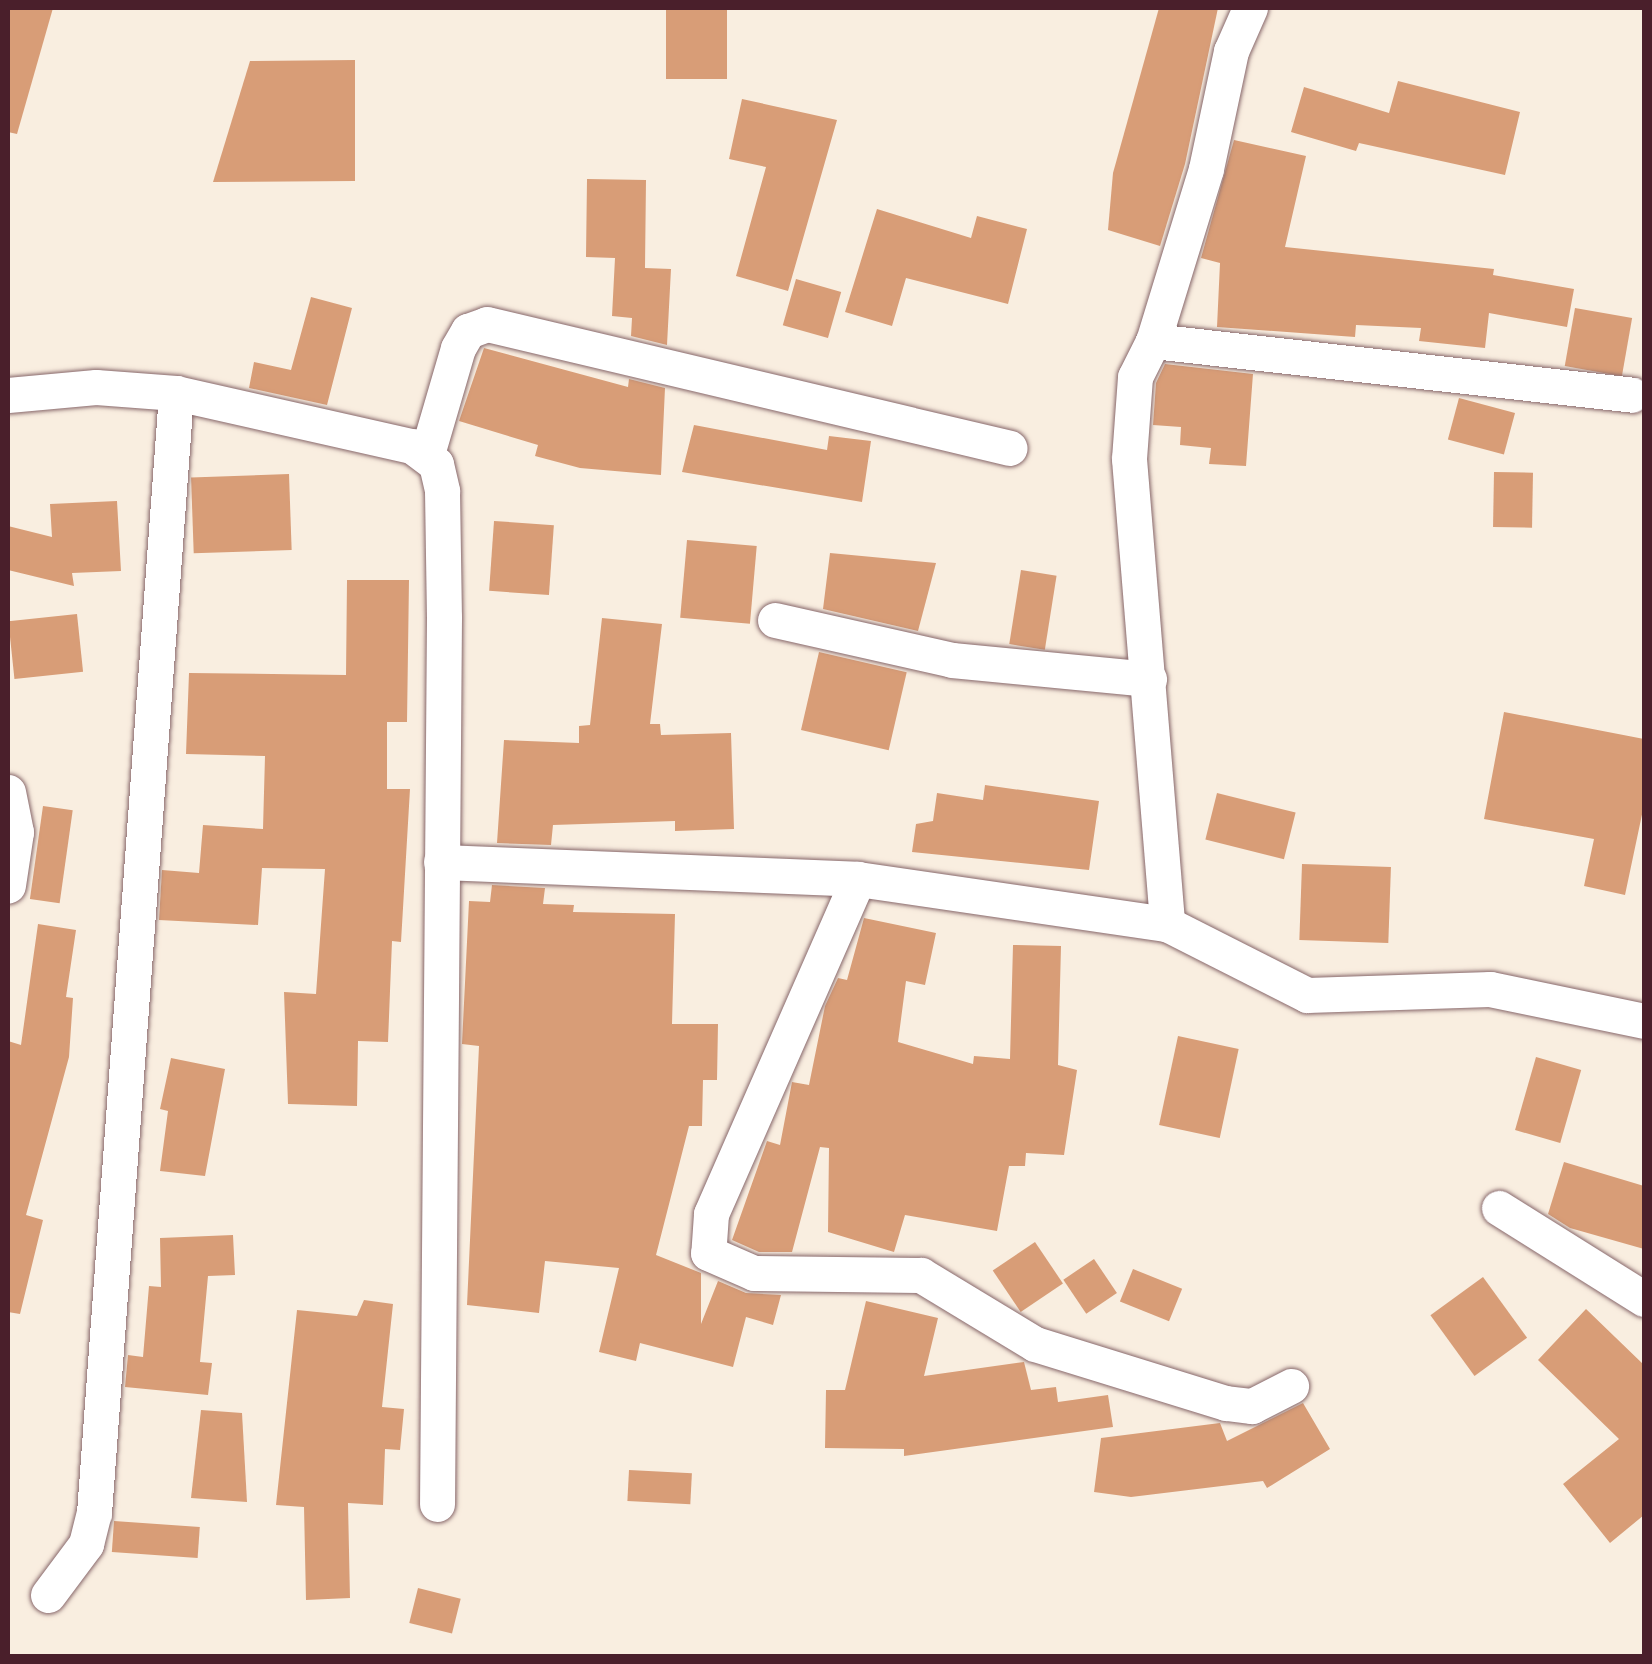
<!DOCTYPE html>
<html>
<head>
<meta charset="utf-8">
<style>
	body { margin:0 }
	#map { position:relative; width:1652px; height:1664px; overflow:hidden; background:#f9eee0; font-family:Mali,sans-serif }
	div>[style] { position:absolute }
	.building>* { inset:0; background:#d89d77; transform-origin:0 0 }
	.roads { filter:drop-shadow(0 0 2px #87676a) drop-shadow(0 0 2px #87676a) }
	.street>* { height:35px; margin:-17.5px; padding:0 17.5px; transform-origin:17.5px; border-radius:17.5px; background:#fff }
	span { translate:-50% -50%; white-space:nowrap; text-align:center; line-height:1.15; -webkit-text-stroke:10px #fff; paint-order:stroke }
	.frame { position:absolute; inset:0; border:10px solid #4a1f2b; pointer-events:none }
</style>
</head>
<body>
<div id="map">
	<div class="building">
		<div style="clip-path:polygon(8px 8px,53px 8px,17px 134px,8px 132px)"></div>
		<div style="left:666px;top:8px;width:61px;height:71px"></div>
		<div style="clip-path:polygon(1159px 8px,1218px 8px,1185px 164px,1160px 246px,1108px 230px,1113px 173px)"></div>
		<div style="clip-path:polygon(355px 60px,355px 181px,213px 182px,250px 61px)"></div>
		<div style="clip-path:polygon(1398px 81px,1520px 112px,1505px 175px,1359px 143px,1356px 151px,1291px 132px,1304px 87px,1389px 113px)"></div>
		<div style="clip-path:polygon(742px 99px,837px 120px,788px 291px,736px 276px,766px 167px,729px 159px)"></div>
		<div style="clip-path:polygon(1234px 140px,1306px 156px,1285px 247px,1494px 269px,1493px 275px,1574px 289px,1567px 327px,1489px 313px,1485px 348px,1419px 341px,1421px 328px,1356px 325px,1355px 337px,1217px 327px,1220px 263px,1201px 258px)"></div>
		<div style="clip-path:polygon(587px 179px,646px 180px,645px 268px,671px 269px,667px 345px,631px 336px,632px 318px,612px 316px,615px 258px,586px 257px)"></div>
		<div style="clip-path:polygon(877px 209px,971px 238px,977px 216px,1027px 229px,1008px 304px,906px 278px,892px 326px,845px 312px)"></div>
		<div style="left:796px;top:279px;width:47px;height:48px;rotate:16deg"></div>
		<div style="clip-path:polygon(311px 297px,352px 308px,327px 405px,249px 388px,254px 362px,291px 370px)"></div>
		<div style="left:1575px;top:308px;width:58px;height:59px;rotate:10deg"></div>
		<div style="clip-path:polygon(484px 348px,628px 387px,629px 379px,665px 388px,661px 475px,580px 468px,535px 456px,538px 445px,459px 421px)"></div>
		<div style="clip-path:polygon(1165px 364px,1253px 374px,1246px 466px,1209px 464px,1211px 448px,1180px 445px,1181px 427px,1153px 425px,1156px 383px)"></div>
		<div style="left:1459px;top:398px;width:58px;height:43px;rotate:15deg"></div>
		<div style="clip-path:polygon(694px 425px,827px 450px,829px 436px,871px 441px,862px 502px,682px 472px)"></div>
		<div style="left:1494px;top:472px;width:39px;height:55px;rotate:1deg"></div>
		<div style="left:289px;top:474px;width:76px;height:98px;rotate:88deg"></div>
		<div style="clip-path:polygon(117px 501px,121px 571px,72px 573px,74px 586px,8px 570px,8px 526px,52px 537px,50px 504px)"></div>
		<div style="left:494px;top:521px;width:60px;height:70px;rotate:4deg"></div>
		<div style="left:687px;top:540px;width:70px;height:78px;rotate:5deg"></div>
		<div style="clip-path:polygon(830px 553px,936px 563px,918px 631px,823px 609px)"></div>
		<div style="left:1021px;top:570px;width:36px;height:75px;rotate:9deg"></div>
		<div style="clip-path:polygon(347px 580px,409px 580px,407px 722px,387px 722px,387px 789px,410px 789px,401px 942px,392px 941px,388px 1042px,358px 1041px,357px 1106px,288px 1104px,284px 992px,316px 994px,325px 869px,262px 868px,258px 925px,159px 920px,162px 870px,199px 873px,203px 825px,263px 829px,265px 756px,186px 754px,189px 673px,346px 675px)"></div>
		<div style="left:77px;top:614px;width:58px;height:69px;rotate:84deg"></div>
		<div style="clip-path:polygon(602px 618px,662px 624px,650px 724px,660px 724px,661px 735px,731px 733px,734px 829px,675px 831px,675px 821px,553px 825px,551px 845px,497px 843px,504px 740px,579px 743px,579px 726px,590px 725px)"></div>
		<div style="left:819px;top:652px;width:90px;height:80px;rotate:13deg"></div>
		<div style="clip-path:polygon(1504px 712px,1644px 739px,1644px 805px,1625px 895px,1584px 886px,1594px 839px,1484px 819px)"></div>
		<div style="clip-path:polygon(985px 785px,1099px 801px,1089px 870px,912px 852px,916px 824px,933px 821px,937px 793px,983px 800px)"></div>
		<div style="left:1217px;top:793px;width:81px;height:48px;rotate:14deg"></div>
		<div style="left:43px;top:806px;width:30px;height:94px;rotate:8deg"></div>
		<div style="left:1302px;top:864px;width:89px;height:76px;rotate:2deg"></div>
		<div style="clip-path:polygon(492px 885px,545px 888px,543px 904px,574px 905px,573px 912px,675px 914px,672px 1024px,718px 1024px,717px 1080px,703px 1080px,702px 1126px,689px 1126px,656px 1255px,701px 1273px,701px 1324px,718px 1281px,746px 1293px,781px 1295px,773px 1325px,746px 1317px,733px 1367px,640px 1343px,636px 1361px,599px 1352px,619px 1268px,545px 1261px,539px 1313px,467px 1305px,479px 1046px,462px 1044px,469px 901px,490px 902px)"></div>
		<div style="clip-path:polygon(864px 918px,936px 933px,925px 985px,906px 981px,898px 1042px,973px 1064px,974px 1056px,1010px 1059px,1013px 945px,1061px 946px,1058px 1065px,1077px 1070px,1064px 1155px,1026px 1153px,1025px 1166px,1009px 1166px,997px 1231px,905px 1215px,894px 1252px,828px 1232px,829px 1148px,820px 1147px,792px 1252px,759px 1252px,732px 1240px,767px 1141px,780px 1145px,792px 1082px,809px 1085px,825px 1006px,838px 978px,847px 980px)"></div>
		<div style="clip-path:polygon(38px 924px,76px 930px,66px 997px,73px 998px,69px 1057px,26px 1215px,43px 1220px,20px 1314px,8px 1312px,8px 1041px,21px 1045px)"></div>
		<div style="left:1178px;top:1036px;width:62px;height:91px;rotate:12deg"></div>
		<div style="left:1536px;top:1057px;width:47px;height:76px;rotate:16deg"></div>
		<div style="clip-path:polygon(171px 1058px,225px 1069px,205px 1176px,160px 1171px,168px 1111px,160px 1109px)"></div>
		<div style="clip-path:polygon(1564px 1162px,1644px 1186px,1644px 1249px,1570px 1228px,1548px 1214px)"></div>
		<div style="clip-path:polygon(233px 1235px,235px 1275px,208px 1276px,200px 1362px,212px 1363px,208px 1395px,125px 1387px,128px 1355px,143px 1357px,149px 1286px,161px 1287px,160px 1238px)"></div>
		<div style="left:1035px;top:1242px;width:50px;height:51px;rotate:56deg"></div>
		<div style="left:1094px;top:1259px;width:41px;height:37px;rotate:56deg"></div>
		<div style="left:1133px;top:1269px;width:53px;height:35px;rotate:22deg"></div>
		<div style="left:1483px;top:1277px;width:75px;height:65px;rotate:54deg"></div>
		<div style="clip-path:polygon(364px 1300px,393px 1304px,382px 1407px,404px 1409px,400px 1450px,385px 1449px,383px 1505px,348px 1503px,350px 1598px,306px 1600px,304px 1507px,276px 1505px,297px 1310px,357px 1316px)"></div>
		<div style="clip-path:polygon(866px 1301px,938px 1318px,924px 1376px,1024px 1362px,1031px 1390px,1056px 1387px,1058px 1402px,1108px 1395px,1113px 1427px,904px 1456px,904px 1449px,825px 1448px,826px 1390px,845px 1390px)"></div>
		<div style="clip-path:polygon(1586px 1309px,1644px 1365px,1644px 1515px,1610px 1543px,1563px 1484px,1619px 1439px,1538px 1360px)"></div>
		<div style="clip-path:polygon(1303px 1403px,1330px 1449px,1267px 1488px,1263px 1481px,1131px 1497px,1094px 1492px,1101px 1438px,1220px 1423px,1227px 1441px)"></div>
		<div style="clip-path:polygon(201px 1410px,242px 1413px,247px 1502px,191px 1498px)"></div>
		<div style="left:629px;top:1470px;width:63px;height:31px;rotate:3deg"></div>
		<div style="left:114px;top:1521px;width:86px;height:31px;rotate:4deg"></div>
		<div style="left:418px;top:1588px;width:44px;height:36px;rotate:14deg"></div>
	</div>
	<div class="roads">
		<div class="street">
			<div style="left:1250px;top:8px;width:47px;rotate:113.8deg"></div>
			<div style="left:1231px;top:51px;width:121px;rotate:102deg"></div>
			<div style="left:1206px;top:169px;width:180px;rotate:107.1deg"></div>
			<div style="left:1153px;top:341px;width:40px;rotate:116.6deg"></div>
			<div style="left:1135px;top:377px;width:82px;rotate:94.2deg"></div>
			<div style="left:1129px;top:459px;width:467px;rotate:85.3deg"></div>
			<div style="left:1167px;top:924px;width:157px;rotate:26.9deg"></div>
			<div style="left:1307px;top:995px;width:183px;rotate:-1.9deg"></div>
			<div style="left:1490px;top:989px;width:157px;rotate:11.7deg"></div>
			<div style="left:1153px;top:341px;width:482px;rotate:6.4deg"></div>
			<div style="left:8px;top:395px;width:88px;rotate:-5.2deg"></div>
			<div style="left:96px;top:387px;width:80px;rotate:4.3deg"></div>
			<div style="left:176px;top:393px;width:242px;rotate:12.7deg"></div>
			<div style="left:412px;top:446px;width:30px;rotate:37deg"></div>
			<div style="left:436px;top:464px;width:28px;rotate:77deg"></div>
			<div style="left:442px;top:491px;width:126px;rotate:89.1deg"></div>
			<div style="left:444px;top:617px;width:887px;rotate:90.45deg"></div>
			<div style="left:427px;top:454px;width:110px;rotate:-73.7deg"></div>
			<div style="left:458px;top:348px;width:20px;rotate:-60deg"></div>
			<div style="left:468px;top:331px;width:20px;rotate:-20deg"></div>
			<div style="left:487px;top:324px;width:537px;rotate:13.34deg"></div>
			<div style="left:775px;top:620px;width:181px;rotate:12.7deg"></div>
			<div style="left:952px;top:660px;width:198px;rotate:5.5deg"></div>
			<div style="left:8px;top:792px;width:41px;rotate:78.7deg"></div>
			<div style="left:16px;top:832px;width:54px;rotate:98.6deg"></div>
			<div style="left:441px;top:862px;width:417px;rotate:2.3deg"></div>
			<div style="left:858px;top:879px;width:312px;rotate:8.3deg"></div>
			<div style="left:858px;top:879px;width:366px;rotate:113.7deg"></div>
			<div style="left:711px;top:1214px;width:39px;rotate:94deg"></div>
			<div style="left:708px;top:1253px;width:50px;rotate:23.5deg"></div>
			<div style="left:754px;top:1273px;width:167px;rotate:0.7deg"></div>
			<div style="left:921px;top:1275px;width:133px;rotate:31.2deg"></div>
			<div style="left:1035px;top:1344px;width:200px;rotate:17.2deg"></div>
			<div style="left:1226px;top:1403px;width:26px;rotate:7deg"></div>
			<div style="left:1252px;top:1406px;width:44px;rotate:-27.1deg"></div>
			<div style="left:1499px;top:1208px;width:171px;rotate:32.1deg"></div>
			<div style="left:48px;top:1595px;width:64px;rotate:-53.3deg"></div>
			<div style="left:86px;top:1544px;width:32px;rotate:-76deg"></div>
			<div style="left:94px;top:1513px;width:1123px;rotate:-85.81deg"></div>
		</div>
	</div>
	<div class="frame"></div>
</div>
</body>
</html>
